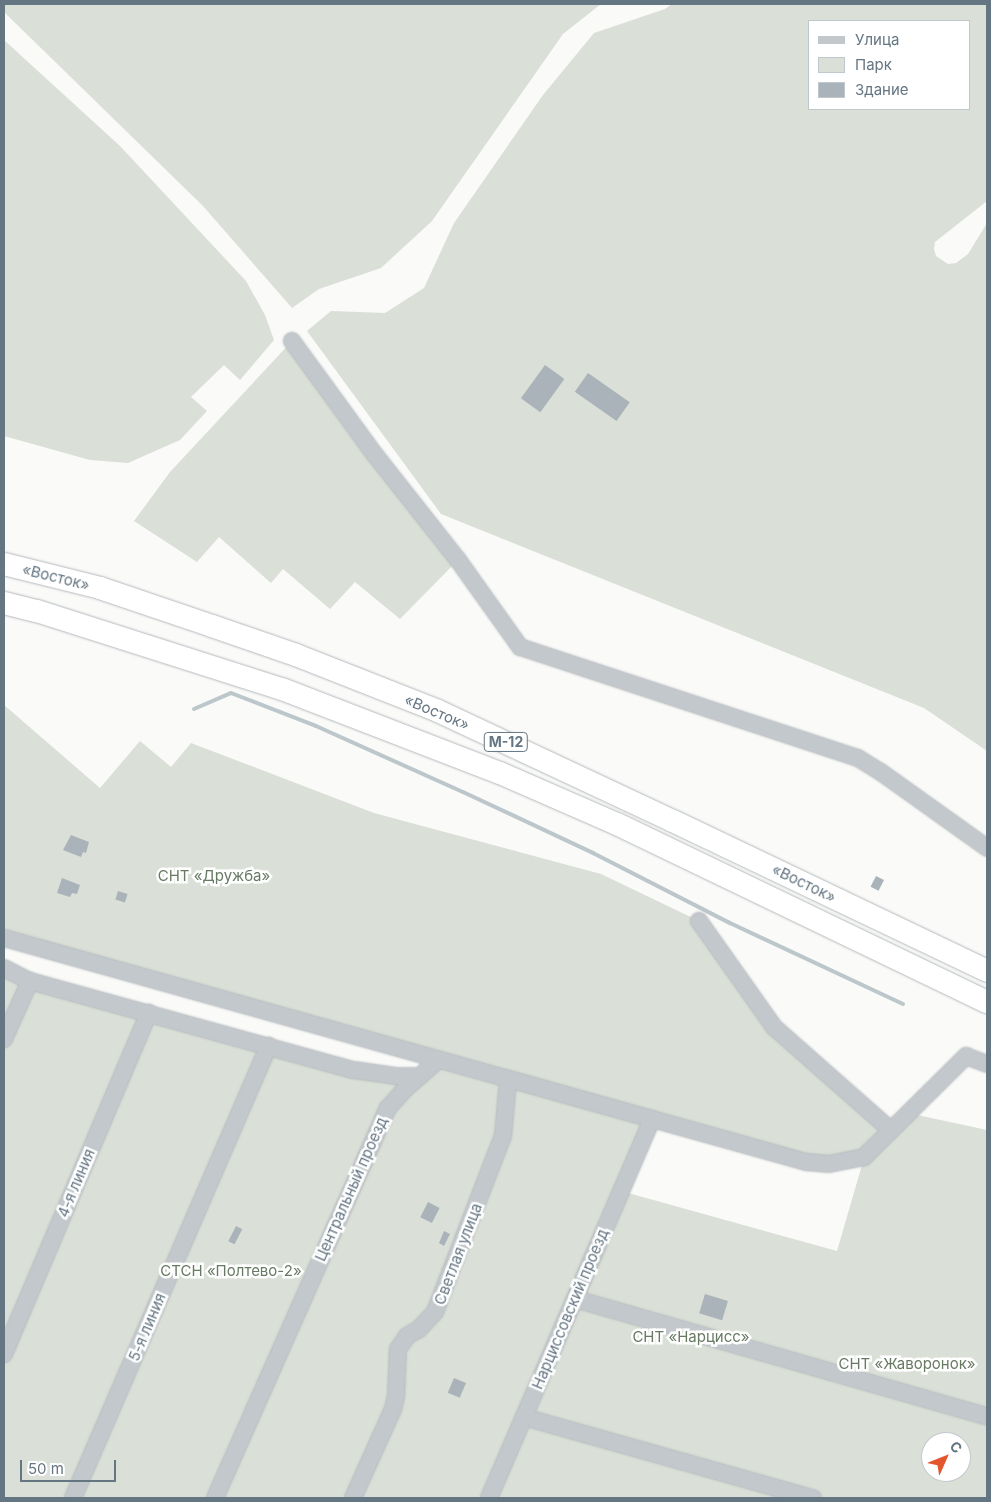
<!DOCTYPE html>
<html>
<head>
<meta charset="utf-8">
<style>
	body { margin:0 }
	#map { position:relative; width:991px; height:1502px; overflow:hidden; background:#fafaf8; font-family:Inter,sans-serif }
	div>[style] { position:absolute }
	.green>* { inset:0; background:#dadfd7 }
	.stream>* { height:4px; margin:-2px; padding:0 2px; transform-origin:2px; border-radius:2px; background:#bbc7cb }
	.building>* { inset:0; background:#aab3b9; transform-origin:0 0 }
	.roads { filter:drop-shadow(0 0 1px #b4b9bd) drop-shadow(0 0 1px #b4b9bd) }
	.minor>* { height:16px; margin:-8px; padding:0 8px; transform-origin:8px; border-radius:8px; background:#c3c8cc }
	.highway>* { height:22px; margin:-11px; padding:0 11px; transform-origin:11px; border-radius:11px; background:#fff }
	span { translate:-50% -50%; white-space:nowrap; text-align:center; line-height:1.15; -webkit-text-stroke:5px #fff; paint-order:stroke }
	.shield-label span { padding:1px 4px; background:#fff; border:1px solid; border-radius:4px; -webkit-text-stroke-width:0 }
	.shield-label { font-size:14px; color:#657683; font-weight:700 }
	.street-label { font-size:15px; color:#657683 }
	.park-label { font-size:15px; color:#687a64 }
	.frame { position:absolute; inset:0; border:5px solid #657683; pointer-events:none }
	.legend { position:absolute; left:808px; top:20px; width:162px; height:90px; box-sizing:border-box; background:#fff; border:1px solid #c1c8cd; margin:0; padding:6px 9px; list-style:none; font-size:15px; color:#657683 }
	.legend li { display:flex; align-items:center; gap:10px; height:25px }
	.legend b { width:25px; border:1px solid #c1c8cd }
	.north { position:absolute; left:921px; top:1432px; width:50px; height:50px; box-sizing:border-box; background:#fff; border:1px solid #c1c8cd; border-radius:50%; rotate:46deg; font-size:14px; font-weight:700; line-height:20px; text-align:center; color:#657683 }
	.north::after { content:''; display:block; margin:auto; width:18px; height:22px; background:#e4572e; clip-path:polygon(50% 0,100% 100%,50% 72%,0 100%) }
	.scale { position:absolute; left:20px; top:1460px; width:96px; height:22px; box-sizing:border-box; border:2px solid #657683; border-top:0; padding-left:6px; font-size:15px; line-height:18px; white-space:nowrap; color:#657683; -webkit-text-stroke:4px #fff; paint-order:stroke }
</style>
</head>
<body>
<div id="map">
	<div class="green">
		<div style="clip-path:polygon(4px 4px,601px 4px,563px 34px,432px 221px,381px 268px,319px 289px,292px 308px,203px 206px,4px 12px)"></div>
		<div style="clip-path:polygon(evenodd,672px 4px,987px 4px,987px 201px,935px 242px,934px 249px,936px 256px,948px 264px,956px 263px,968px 254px,987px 223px,987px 751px,924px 708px,441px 514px,307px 331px,331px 311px,385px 313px,424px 288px,454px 223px,543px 95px,594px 33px,665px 9px,672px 4px,810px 21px,970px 21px,970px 109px,810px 109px,810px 21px)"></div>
		<div style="clip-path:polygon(4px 40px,120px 146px,246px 281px,265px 315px,274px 340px,240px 380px,224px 365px,191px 397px,207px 411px,180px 440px,128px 463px,90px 460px,4px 436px)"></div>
		<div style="clip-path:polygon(292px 341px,458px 560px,400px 619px,355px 582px,330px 609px,283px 569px,271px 583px,219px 537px,197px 562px,134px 521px,170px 472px)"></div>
		<div style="clip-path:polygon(evenodd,4px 705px,100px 788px,140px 741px,171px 767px,191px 743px,374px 813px,601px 874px,699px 921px,774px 1027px,891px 1130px,908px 1113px,987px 1130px,987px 1498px,4px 1498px,4px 968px,396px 1076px,438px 1061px,4px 938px,4px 705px,652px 1119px,829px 1164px,864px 1158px,837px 1251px,621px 1191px,652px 1119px,4px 705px,931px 1442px,961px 1442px,961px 1472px,931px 1472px,931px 1442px)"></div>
	</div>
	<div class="stream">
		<div style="left:194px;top:709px;width:40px;rotate:-23.4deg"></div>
		<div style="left:231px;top:693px;width:91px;rotate:21.2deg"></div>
		<div style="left:316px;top:726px;width:161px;rotate:24.2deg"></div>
		<div style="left:463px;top:792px;width:144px;rotate:25.1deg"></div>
		<div style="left:593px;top:853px;width:154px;rotate:27.1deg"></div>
		<div style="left:730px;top:923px;width:191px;rotate:25.1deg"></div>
	</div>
	<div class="building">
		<div style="left:545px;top:365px;width:24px;height:41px;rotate:36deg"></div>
		<div style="left:588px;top:373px;width:51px;height:23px;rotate:35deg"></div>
		<div style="clip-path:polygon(71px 835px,89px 842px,86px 853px,83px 852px,81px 857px,63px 850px)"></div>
		<div style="left:876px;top:876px;width:9px;height:12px;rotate:27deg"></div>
		<div style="clip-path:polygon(62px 878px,80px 885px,77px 894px,72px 893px,70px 897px,57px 893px)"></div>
		<div style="left:118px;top:891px;width:10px;height:9px;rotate:17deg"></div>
		<div style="left:428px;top:1202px;width:13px;height:17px;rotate:27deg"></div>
		<div style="left:236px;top:1226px;width:7px;height:17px;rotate:27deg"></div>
		<div style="clip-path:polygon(444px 1231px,450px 1234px,444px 1246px,439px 1243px)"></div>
		<div style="left:705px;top:1294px;width:24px;height:20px;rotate:17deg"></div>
		<div style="left:454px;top:1378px;width:13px;height:16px;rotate:23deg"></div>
	</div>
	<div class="roads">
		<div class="minor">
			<div style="left:292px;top:341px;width:142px;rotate:53.9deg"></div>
			<div style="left:376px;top:456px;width:132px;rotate:51.7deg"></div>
			<div style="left:458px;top:560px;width:107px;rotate:54.5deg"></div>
			<div style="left:520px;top:647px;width:356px;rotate:18.2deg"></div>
			<div style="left:858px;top:758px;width:28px;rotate:32deg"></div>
			<div style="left:882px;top:773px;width:129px;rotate:35.5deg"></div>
			<div style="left:699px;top:921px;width:130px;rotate:54.7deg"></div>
			<div style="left:774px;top:1027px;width:156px;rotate:41.4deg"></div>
			<div style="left:4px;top:938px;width:833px;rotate:15.61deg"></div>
			<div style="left:806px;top:1162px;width:23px;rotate:5deg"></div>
			<div style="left:829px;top:1164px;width:36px;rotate:-11deg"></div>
			<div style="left:864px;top:1157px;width:144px;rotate:-44.7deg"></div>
			<div style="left:966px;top:1056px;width:22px;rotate:21deg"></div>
			<div style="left:4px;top:968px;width:29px;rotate:27deg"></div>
			<div style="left:30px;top:981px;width:336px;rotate:15.4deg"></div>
			<div style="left:354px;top:1070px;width:42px;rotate:8.1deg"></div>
			<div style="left:396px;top:1076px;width:24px"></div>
			<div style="left:4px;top:1039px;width:64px;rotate:-65.9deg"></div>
			<div style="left:575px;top:1299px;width:428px;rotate:15.9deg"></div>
			<div style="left:4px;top:1354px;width:371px;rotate:-67deg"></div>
			<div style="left:524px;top:1417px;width:300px;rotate:15.7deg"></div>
			<div style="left:73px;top:1498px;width:493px;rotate:-66.6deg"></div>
			<div style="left:215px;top:1498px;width:427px;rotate:-66.1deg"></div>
			<div style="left:388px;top:1108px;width:24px;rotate:-48deg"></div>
			<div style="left:404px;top:1090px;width:45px;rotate:-41.4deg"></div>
			<div style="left:353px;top:1498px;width:98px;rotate:-65.8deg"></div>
			<div style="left:393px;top:1409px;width:13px;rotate:-77deg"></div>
			<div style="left:396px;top:1396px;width:47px;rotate:-87.6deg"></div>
			<div style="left:398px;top:1349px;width:16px;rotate:-55deg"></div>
			<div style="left:407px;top:1336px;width:14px;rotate:-30deg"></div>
			<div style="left:419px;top:1329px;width:23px;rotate:-47deg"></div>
			<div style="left:435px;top:1312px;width:189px;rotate:-68.9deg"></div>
			<div style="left:503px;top:1136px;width:56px;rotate:-84.9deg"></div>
			<div style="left:489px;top:1498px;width:413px;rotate:-66.7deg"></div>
		</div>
		<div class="highway">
			<div style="left:4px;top:564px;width:99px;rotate:14deg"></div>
			<div style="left:100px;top:588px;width:118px;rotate:18.7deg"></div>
			<div style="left:212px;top:626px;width:89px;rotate:19deg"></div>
			<div style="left:296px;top:655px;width:153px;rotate:21.5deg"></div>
			<div style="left:438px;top:711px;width:259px;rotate:25.1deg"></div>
			<div style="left:673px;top:821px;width:348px;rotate:25.5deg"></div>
			<div style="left:4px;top:603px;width:34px;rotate:14deg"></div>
			<div style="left:37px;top:611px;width:257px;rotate:17.7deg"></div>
			<div style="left:282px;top:689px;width:234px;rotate:21.1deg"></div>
			<div style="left:500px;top:773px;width:128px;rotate:23.6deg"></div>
			<div style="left:617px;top:824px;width:411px;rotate:25.7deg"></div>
		</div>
	</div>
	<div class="shield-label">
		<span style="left:506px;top:742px">М-12</span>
	</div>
	<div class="street-label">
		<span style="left:56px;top:577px;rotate:14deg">«Восток»</span>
		<span style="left:437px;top:712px;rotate:23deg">«Восток»</span>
		<span style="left:804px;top:883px;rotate:26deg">«Восток»</span>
		<span style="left:76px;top:1183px;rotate:-67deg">4-я линия</span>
		<span style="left:351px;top:1189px;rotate:-66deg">Центральный проезд</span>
		<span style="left:458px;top:1254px;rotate:-69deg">Светлая улица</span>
		<span style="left:570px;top:1309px;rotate:-67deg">Нарциссовский проезд</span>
		<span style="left:147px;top:1327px;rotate:-67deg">5-я линия</span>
	</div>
	<div class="park-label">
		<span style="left:214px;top:876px">СНТ «Дружба»</span>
		<span style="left:231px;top:1271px">СТСН «Полтево-2»</span>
		<span style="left:691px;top:1337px">СНТ «Нарцисс»</span>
		<span style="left:907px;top:1364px">СНТ «Жаворонок»</span>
	</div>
	<div class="frame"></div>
	<ul class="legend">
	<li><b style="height:6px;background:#c3c8cc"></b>Улица</li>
	<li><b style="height:14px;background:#dadfd7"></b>Парк</li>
	<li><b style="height:14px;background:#aab3b9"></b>Здание</li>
	</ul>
	<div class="north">С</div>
	<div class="scale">50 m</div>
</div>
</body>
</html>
